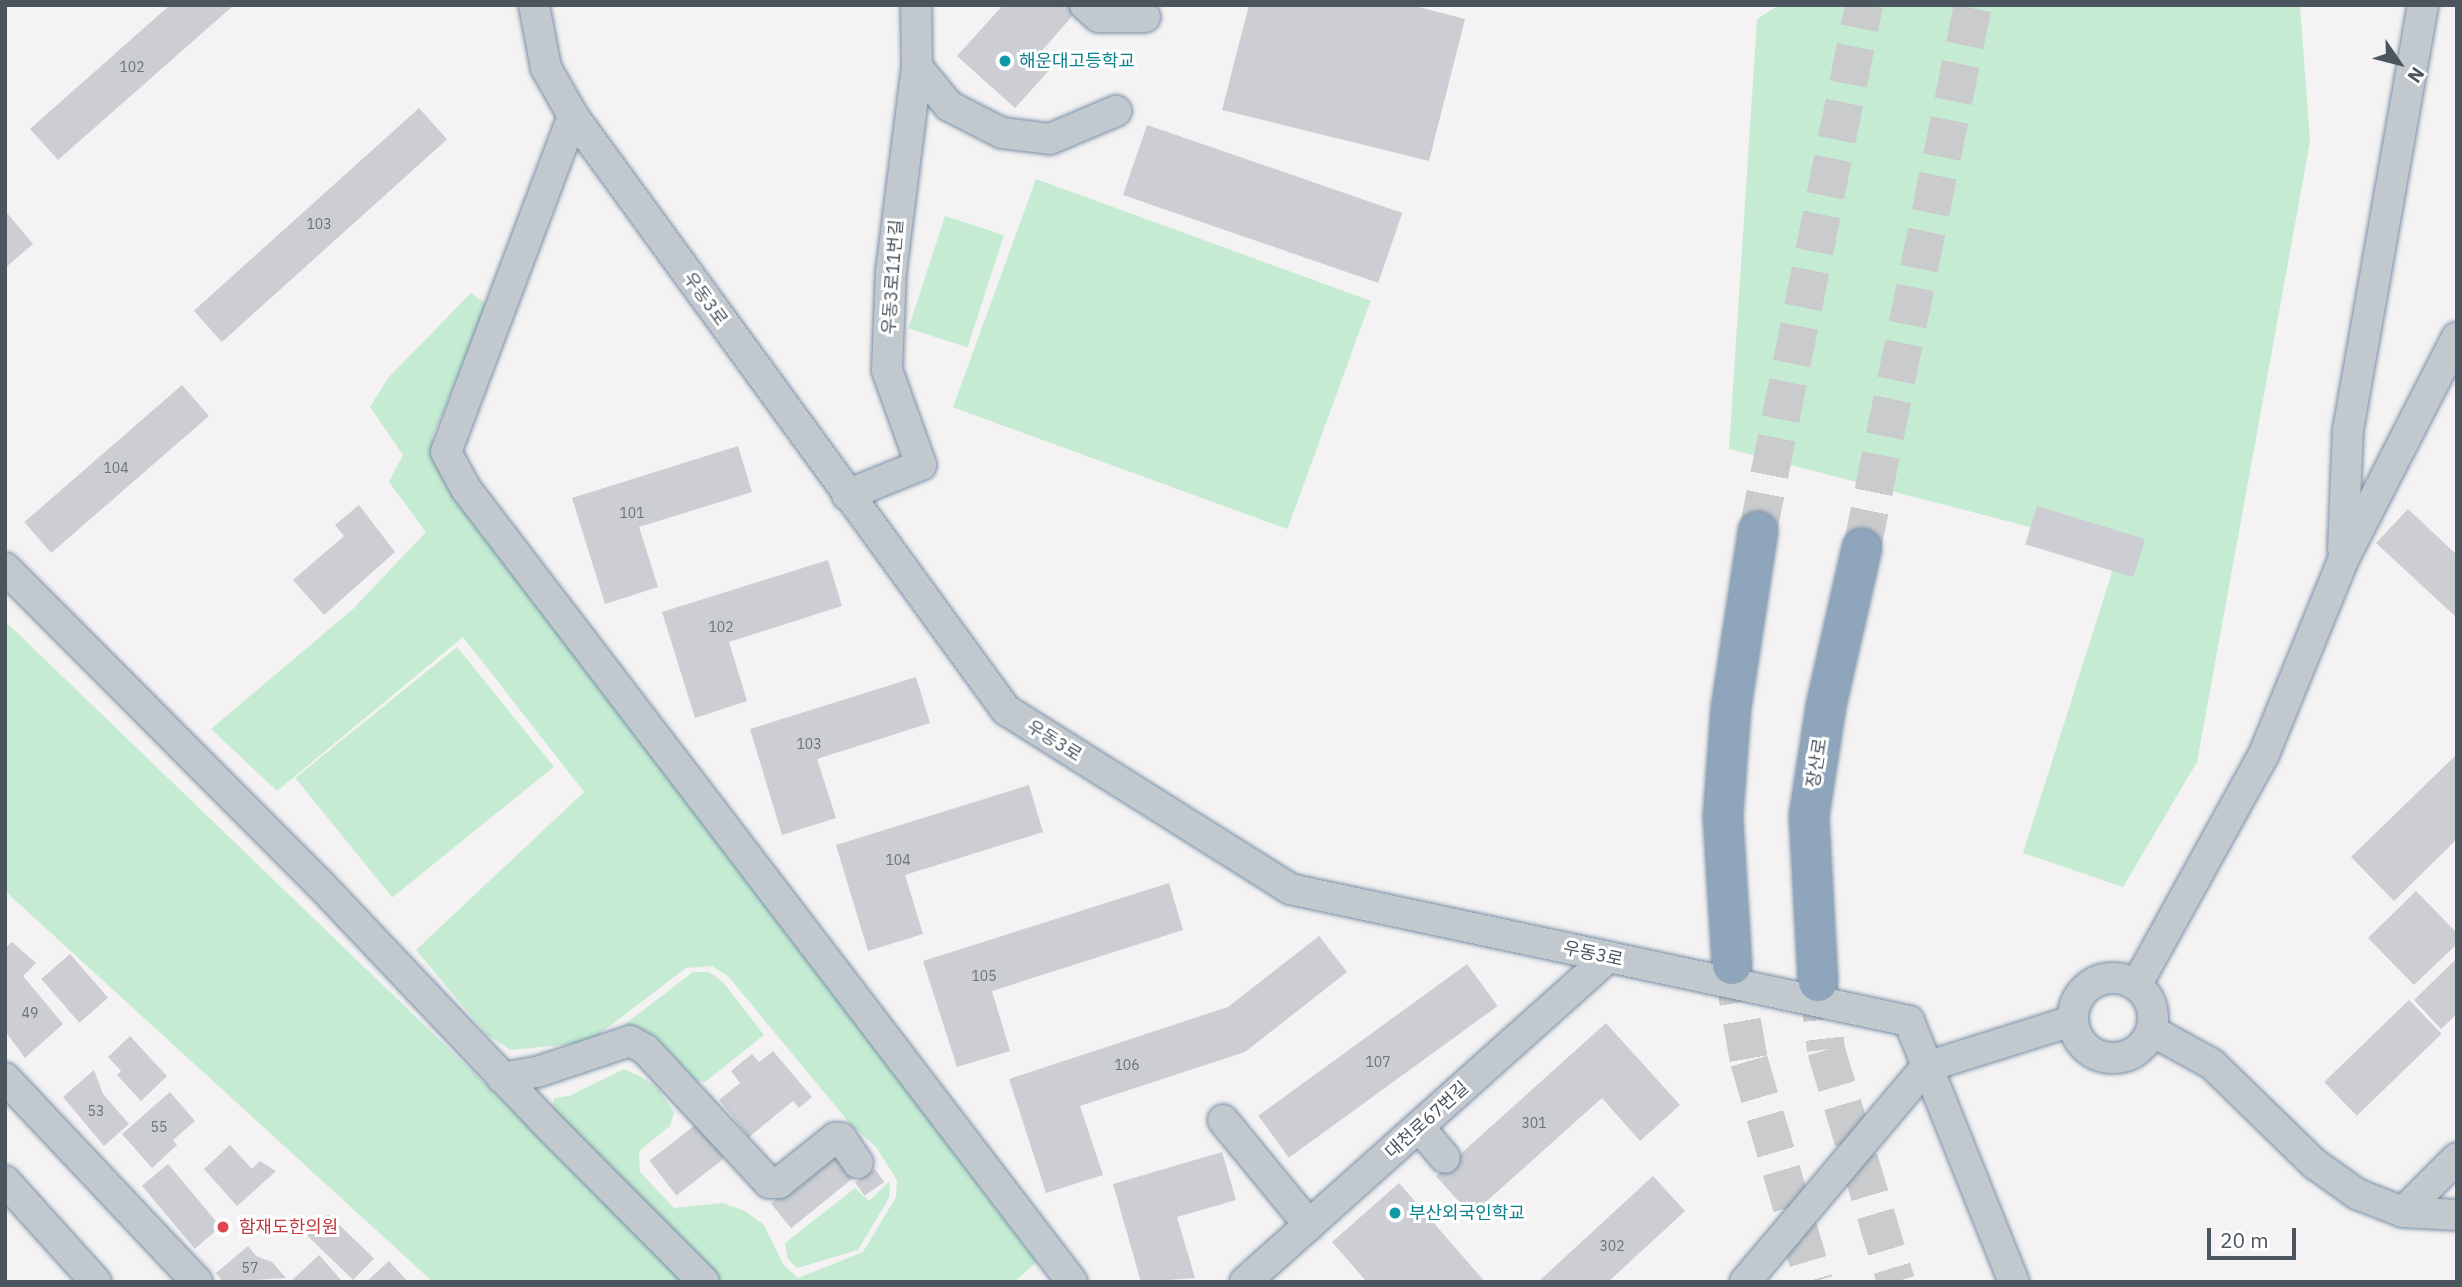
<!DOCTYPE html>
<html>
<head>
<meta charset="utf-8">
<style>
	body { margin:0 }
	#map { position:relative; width:2462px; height:1287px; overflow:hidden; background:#f4f2f2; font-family:"IBM Plex Sans","Noto Sans KR",sans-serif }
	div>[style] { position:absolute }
	.green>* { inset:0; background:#c5ecd3; transform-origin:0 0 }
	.building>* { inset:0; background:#ccced3; transform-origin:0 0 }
	.highway-tunnel>* { height:38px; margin-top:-19px; transform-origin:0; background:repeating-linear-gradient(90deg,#cacbcd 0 38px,transparent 0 57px) }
	.roads { filter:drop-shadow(0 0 2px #7990a7) drop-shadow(0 0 2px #7990a7) }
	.minor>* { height:30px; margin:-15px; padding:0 15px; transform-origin:15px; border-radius:15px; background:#c1c9ce }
	.minor>.ring { margin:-15px; padding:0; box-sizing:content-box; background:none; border:30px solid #c1c9ce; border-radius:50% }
	.highway>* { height:38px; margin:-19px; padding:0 19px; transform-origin:19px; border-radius:19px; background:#8ea5bb }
	.dots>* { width:19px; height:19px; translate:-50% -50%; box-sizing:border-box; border:4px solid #fff; border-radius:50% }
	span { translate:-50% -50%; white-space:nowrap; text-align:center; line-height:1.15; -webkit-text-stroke:6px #fff; paint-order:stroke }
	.number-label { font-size:14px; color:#6b737a }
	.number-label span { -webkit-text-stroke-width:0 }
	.culture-label { font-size:18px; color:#0d838f }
	.left { translate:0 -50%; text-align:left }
	.street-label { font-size:18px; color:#4b555d }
	.health-label { font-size:18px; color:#be3a42 }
	.frame { position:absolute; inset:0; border:7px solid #4b555d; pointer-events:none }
	.north { position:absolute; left:2364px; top:28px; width:70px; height:70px; -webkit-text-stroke:5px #fff; paint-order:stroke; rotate:125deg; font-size:19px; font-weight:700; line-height:28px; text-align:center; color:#4b555d }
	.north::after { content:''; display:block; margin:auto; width:24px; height:32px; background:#4b555d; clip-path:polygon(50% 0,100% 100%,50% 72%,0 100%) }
	.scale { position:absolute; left:2207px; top:1228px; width:89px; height:32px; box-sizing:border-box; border:4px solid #4b555d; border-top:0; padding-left:9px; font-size:21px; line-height:24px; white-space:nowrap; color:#4b555d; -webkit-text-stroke:5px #fff; paint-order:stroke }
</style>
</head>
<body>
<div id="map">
	<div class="green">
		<div style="clip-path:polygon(1779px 5px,2300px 5px,2310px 142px,2197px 762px,2123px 887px,2023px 853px,2119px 550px,1729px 449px,1757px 19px)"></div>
		<div style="left:1036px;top:179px;width:356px;height:243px;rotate:20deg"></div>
		<div style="left:945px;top:216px;width:62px;height:118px;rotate:18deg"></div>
		<div style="clip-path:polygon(471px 293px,487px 305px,432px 438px,446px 482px,1037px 1262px,1014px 1282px,720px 1282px,553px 1111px,554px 1098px,569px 1096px,624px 1069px,640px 1076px,659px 1090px,674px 1112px,670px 1126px,639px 1151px,640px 1172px,674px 1208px,723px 1203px,745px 1211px,764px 1225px,783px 1264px,798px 1278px,863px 1252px,896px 1197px,897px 1180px,876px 1147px,852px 1126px,728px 976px,712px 966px,686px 968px,589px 1042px,511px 1050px,487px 1035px,416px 950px,584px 792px,463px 637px,277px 791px,211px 729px,353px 609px,426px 532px,389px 482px,403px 455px,370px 407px,388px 378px)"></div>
		<div style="clip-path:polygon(5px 621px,691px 1282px,433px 1282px,5px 891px)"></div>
		<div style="left:457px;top:647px;width:154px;height:208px;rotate:51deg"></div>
		<div style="clip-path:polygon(693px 972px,709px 972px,723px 982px,764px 1035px,705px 1082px,695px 1080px,655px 1036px,641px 1029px,632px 1031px,625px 1024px)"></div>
		<div style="clip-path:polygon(890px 1181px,889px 1198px,858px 1250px,797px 1268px,788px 1259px,785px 1243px,855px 1188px,869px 1201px)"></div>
	</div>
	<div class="building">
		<div style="clip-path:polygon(170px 5px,234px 5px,58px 160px,30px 129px)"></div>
		<div style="clip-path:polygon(1003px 5px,1082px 5px,1039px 54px,1053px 66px,1015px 108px,957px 56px)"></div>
		<div style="clip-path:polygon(1249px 5px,1411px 5px,1465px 19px,1429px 161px,1222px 110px)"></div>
		<div style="left:419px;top:108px;width:42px;height:303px;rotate:48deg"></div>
		<div style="left:1147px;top:125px;width:270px;height:74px;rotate:19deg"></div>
		<div style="clip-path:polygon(7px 213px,33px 244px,5px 268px,5px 214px)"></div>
		<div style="left:182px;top:385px;width:41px;height:209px;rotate:49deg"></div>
		<div style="clip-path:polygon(738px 446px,752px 492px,639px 527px,658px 587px,605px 604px,572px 498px)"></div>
		<div style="clip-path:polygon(359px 505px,395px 552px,324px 615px,293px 580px,344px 536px,335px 525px)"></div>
		<div style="left:2037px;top:506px;width:113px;height:40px;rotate:17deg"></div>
		<div style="clip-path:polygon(2408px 509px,2457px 555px,2457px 618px,2376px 543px)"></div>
		<div style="clip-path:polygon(828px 560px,842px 606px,729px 642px,747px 701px,695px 718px,662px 612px)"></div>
		<div style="clip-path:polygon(916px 677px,930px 723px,817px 759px,836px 818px,782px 835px,750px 729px)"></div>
		<div style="clip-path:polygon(2457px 754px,2457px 839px,2394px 901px,2351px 857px)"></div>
		<div style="clip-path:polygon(1029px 785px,1043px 832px,905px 875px,923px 934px,868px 951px,836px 845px)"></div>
		<div style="clip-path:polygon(1169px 883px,1183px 930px,992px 991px,1010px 1051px,957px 1067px,923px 961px)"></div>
		<div style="clip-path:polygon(2416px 891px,2457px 933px,2457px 944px,2414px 985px,2368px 938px)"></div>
		<div style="clip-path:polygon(1319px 936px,1347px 972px,1245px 1052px,1080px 1106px,1103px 1175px,1046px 1193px,1009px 1079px,1228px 1007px)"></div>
		<div style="clip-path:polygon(12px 942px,36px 963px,23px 976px,63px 1024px,25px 1058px,5px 1031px,5px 948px)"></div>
		<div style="left:70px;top:954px;width:58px;height:38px;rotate:49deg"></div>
		<div style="clip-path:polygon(2457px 958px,2457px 1014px,2441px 1029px,2414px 1000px)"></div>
		<div style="left:1467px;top:964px;width:52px;height:258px;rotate:54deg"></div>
		<div style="left:2409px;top:1000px;width:47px;height:118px;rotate:46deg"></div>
		<div style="clip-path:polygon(1606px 1023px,1680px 1105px,1640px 1141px,1602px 1098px,1471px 1215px,1436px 1176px)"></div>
		<div style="clip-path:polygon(130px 1036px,167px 1076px,141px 1101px,117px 1075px,121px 1071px,108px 1057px)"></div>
		<div style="clip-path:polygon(773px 1051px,812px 1097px,799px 1108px,793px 1101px,749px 1137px,719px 1100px,740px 1083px,731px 1071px,752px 1054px,759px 1062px)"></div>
		<div style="clip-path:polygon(94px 1070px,103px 1094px,129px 1124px,104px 1146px,63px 1097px)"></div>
		<div style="clip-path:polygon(170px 1092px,195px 1121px,173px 1140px,177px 1145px,152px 1168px,122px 1134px)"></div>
		<div style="left:699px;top:1122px;width:44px;height:63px;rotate:52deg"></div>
		<div style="clip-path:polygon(230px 1145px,252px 1169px,260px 1161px,276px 1171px,237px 1206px,204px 1169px)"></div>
		<div style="left:837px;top:1150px;width:32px;height:85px;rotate:51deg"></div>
		<div style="clip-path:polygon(1222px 1152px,1236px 1200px,1177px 1217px,1195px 1278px,1141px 1282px,1113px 1184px)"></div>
		<div style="left:168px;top:1164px;width:82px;height:34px;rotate:50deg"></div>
		<div style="left:875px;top:1169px;width:16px;height:24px;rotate:55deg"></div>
		<div style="clip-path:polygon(1653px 1176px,1685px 1211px,1608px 1282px,1538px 1282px)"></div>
		<div style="clip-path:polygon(1399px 1183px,1485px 1282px,1367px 1282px,1332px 1242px)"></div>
		<div style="left:328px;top:1214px;width:64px;height:30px;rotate:44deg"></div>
		<div style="clip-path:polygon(248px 1246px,256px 1256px,272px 1262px,286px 1278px,223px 1282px,216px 1273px)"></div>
		<div style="clip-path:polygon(319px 1255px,343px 1282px,290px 1282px)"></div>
		<div style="clip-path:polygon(389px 1261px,408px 1282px,366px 1282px)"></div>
	</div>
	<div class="highway-tunnel">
		<div style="left:1758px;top:531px;width:537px;rotate:-78.61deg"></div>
		<div style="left:1862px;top:548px;width:554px;rotate:-78.45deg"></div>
		<div style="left:1732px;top:965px;width:97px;rotate:80deg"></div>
		<div style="left:1749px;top:1061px;width:230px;rotate:73.6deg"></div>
		<div style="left:1818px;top:982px;width:68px;rotate:83.3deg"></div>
		<div style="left:1826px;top:1050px;width:242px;rotate:73.2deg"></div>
	</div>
	<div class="roads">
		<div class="minor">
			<div style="left:534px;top:5px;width:64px;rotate:79.2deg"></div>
			<div style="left:546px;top:68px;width:55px;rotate:60.6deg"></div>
			<div style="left:573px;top:116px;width:735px;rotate:53.91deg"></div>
			<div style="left:1006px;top:710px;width:336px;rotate:32.2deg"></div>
			<div style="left:1290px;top:889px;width:633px;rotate:12.04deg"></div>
			<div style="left:1909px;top:1021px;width:281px;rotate:68.1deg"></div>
			<div style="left:1085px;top:5px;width:18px;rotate:41deg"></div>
			<div style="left:1099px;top:17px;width:46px"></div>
			<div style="left:917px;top:67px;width:50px;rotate:50.6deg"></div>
			<div style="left:949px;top:106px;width:59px;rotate:27deg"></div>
			<div style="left:1002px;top:133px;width:48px;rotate:7.1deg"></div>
			<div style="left:1050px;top:139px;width:72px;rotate:-23deg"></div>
			<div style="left:573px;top:116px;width:359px;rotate:110.7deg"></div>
			<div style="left:446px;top:452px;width:42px;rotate:61.6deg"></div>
			<div style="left:466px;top:489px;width:998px;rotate:52.61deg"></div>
			<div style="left:847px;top:495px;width:80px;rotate:-22.1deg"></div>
			<div style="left:921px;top:465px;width:101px;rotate:-109.7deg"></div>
			<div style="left:887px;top:370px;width:98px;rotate:-87.7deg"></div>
			<div style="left:891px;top:272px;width:207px;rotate:-82.8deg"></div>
			<div style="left:917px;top:67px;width:62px;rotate:-90.9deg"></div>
			<div style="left:2343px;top:549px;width:119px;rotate:-87.6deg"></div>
			<div style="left:2348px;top:430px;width:432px;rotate:-80deg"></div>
			<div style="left:5px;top:568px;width:446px;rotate:45.1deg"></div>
			<div style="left:320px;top:884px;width:322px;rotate:46.6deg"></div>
			<div style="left:541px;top:1118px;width:231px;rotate:45.2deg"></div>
			<div class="ring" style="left:2073px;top:978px;width:50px;height:50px"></div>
			<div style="left:2137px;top:984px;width:263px;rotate:-61.1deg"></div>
			<div style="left:2264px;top:754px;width:209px;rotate:-67.8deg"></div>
			<div style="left:2343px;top:560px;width:250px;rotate:-62.9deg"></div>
			<div style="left:2152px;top:1031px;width:68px;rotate:28.8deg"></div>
			<div style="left:2212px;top:1064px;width:144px;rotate:44.2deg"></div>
			<div style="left:2315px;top:1164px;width:52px;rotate:35.5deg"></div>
			<div style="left:2357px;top:1194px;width:49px;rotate:21.4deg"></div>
			<div style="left:2403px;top:1212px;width:54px;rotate:3.2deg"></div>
			<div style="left:5px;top:1078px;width:280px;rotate:46.7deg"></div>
			<div style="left:502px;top:1078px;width:39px;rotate:-10deg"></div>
			<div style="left:540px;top:1071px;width:95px;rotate:-18.4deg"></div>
			<div style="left:630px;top:1041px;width:18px;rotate:29deg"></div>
			<div style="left:646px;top:1050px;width:181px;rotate:47.2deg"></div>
			<div style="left:769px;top:1183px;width:10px"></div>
			<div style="left:779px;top:1183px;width:72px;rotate:-38.8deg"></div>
			<div style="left:835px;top:1138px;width:6px"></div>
			<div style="left:841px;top:1138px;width:30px;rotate:56deg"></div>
			<div style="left:1223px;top:1120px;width:136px;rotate:50.7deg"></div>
			<div style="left:1419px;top:1127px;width:40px;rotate:50deg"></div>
			<div style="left:5px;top:1181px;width:136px;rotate:48deg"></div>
			<div style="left:2403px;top:1212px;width:76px;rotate:-45deg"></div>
			<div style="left:1245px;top:1282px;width:487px;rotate:-41.8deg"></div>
			<div style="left:1745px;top:1282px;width:281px;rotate:-49.9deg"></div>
			<div style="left:1926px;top:1067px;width:153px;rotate:-17.5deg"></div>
		</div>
		<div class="highway">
			<div style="left:1732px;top:965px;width:149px;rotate:-93.5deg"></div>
			<div style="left:1723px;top:816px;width:108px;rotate:-85.8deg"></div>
			<div style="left:1731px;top:708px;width:179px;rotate:-81.3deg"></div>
			<div style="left:1818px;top:982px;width:166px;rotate:-93.1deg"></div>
			<div style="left:1809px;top:816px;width:111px;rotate:-81.2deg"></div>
			<div style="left:1826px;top:706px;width:162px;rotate:-77.2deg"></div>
		</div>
	</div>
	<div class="dots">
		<div style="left:1005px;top:61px;background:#0f9aa8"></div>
		<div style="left:1395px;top:1213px;background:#0f9aa8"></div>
		<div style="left:223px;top:1227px;background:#e0444e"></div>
	</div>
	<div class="number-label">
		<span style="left:132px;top:67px">102</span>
		<span style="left:319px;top:224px">103</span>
		<span style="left:116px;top:468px">104</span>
		<span style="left:632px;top:513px">101</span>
		<span style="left:721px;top:627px">102</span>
		<span style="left:809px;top:744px">103</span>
		<span style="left:898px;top:860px">104</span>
		<span style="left:984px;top:976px">105</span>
		<span style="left:30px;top:1013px">49</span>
		<span style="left:1378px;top:1062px">107</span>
		<span style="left:1127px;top:1065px">106</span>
		<span style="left:96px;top:1111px">53</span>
		<span style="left:1534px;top:1123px">301</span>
		<span style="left:159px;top:1127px">55</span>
		<span style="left:1612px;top:1246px">302</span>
		<span style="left:250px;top:1268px">57</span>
	</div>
	<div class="culture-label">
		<span class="left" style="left:1019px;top:61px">해운대고등학교</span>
		<span class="left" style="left:1409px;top:1213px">부산외국인학교</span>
	</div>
	<div class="street-label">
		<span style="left:893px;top:277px;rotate:-86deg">우동3로11번길</span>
		<span style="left:705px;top:299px;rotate:54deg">우동3로</span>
		<span style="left:1054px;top:741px;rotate:32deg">우동3로</span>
		<span style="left:1817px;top:763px;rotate:-81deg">장산로</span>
		<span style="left:1593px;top:954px;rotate:12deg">우동3로</span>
		<span style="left:1427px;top:1120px;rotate:-42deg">대천로67번길</span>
	</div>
	<div class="health-label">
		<span class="left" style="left:239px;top:1227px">함재도한의원</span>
	</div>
	<div class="frame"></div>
	<div class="north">N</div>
	<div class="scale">20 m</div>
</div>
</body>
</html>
